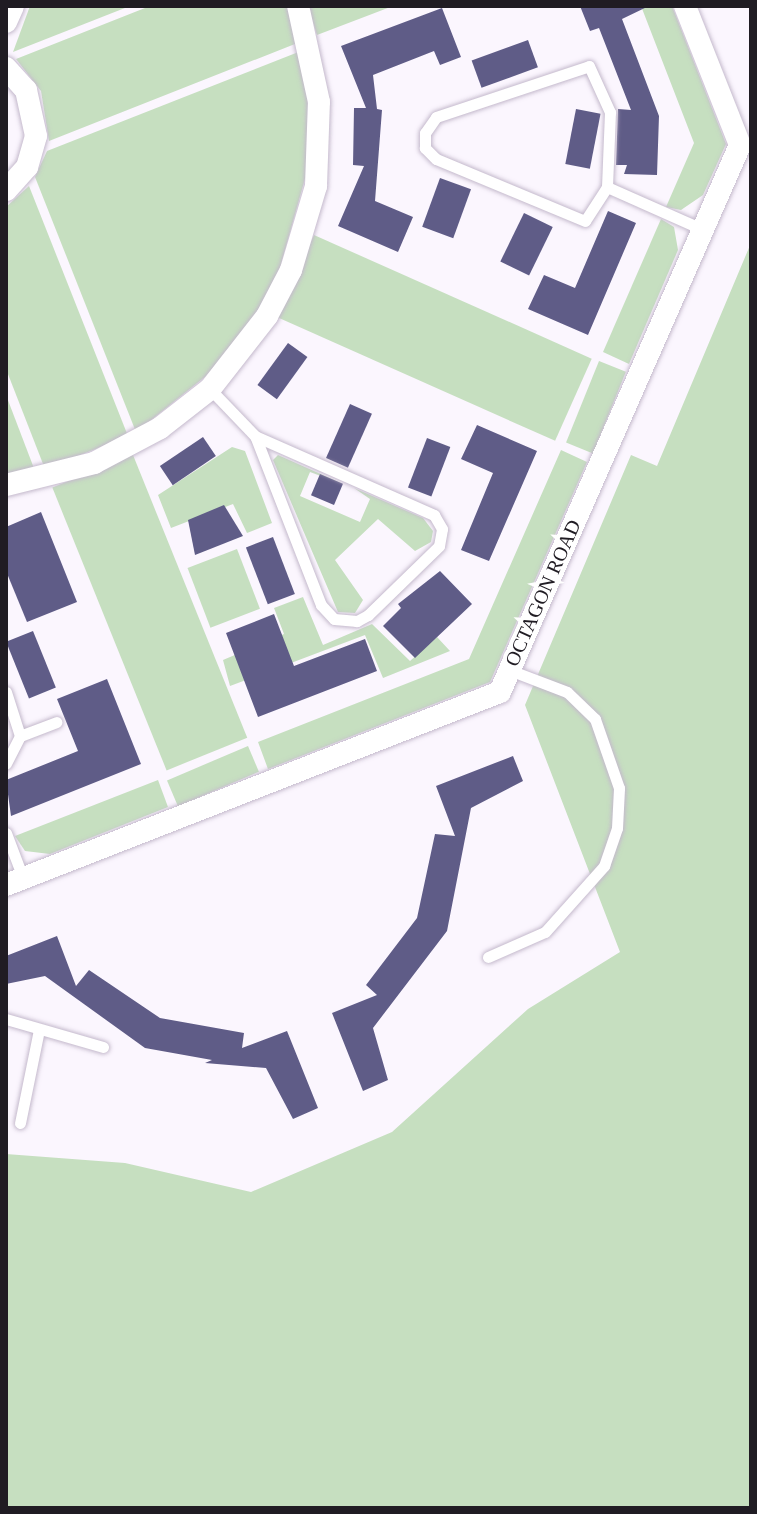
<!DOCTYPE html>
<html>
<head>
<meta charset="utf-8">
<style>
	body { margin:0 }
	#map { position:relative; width:757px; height:1514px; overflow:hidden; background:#fbf6fe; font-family:Georgia,serif }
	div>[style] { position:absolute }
	.green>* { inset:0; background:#c6dfc0; transform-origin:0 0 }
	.building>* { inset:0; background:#5f5c87; transform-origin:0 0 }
	.roads { filter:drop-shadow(0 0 2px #c4b9cc) drop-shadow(0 0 2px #c4b9cc) }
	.lane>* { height:11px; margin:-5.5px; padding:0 5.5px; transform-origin:5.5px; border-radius:5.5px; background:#fff }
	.street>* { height:22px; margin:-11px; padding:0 11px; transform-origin:11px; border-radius:11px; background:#fff }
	span { translate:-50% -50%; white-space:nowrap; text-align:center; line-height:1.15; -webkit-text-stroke:8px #fff; paint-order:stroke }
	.street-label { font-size:20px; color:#201c23 }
	.frame { position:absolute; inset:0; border:8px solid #201c23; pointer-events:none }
</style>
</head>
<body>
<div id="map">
	<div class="green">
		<div style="clip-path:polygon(30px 6px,130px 6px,13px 52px)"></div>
		<div style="clip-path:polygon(150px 6px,288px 6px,300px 42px,49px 141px,41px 91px,16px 59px)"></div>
		<div style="clip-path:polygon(308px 6px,393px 6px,317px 35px)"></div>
		<div style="clip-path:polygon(641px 6px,672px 6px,726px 144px,703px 195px,681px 210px,666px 207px,694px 143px)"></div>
		<div style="clip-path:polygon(301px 51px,309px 102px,306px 175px,279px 271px,255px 317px,211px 372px,136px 432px,35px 177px,47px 151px)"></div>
		<div style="clip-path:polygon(29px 186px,128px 436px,45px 469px,6px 369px,6px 207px)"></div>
		<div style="clip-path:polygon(661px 219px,674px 227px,678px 250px,629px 364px,603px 352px)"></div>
		<div style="left:314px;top:235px;width:304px;height:90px;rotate:24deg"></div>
		<div style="clip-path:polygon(751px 243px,751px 1508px,6px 1508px,6px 1154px,125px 1163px,251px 1192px,392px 1132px,528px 1009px,620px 952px,525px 705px,631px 455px,657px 466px)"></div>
		<div style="left:599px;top:361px;width:29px;height:88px;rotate:22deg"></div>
		<div style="clip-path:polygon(6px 395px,35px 471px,6px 476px)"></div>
		<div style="clip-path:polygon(232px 447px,245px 451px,272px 523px,247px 533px,233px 504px,171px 528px,158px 495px)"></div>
		<div style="clip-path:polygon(561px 450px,587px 462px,490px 682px,268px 769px,258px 742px,469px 659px)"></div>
		<div style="left:133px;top:455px;width:305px;height:87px;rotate:68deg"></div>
		<div style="clip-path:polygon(278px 455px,343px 484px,310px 472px,300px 496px,360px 522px,370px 499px,354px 488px,423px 518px,433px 531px,431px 542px,415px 551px,378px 519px,335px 560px,363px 600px,355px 613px,338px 612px,273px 460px)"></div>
		<div style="left:237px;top:549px;width:64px;height:53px;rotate:69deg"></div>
		<div style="clip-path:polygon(303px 597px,323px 645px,372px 624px,410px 661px,437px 637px,450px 651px,383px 678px,365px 635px,230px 686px,223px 660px,284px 634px,274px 608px)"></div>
		<div style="left:248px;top:746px;width:28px;height:88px;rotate:67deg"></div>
		<div style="clip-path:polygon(158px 780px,168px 807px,50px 854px,25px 851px,15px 836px)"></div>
	</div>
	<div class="building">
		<div style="clip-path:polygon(580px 6px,649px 6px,622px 19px,659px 116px,657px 175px,624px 174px,627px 165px,616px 165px,618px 109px,631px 110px,599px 28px,590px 31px)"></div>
		<div style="clip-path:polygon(442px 8px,461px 57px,440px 65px,434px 51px,373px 75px,377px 109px,382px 110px,375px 201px,413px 217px,398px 252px,338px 226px,364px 166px,353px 165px,354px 108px,366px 108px,341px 46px)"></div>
		<div style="left:528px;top:40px;width:29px;height:60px;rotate:70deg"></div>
		<div style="left:576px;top:109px;width:25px;height:56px;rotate:11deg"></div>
		<div style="left:440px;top:178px;width:33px;height:52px;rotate:20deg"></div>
		<div style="clip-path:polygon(608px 211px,636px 223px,588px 335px,528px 309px,544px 275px,575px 288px)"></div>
		<div style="left:524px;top:213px;width:32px;height:54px;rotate:26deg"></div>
		<div style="left:288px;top:343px;width:24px;height:52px;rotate:36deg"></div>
		<div style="left:350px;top:404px;width:24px;height:59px;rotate:24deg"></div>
		<div style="clip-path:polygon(477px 425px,537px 451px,489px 561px,461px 550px,493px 473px,461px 459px)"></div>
		<div style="left:203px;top:437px;width:23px;height:52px;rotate:56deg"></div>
		<div style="left:427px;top:438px;width:25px;height:53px;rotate:21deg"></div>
		<div style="left:320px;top:474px;width:25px;height:23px;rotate:23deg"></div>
		<div style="clip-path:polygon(224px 505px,243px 536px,195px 555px,188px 520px)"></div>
		<div style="clip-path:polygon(41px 512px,77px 602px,27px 622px,6px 571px,6px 527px)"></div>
		<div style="left:273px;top:537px;width:61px;height:29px;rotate:69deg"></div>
		<div style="clip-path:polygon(440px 571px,472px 604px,415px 658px,383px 626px,401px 608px,398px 604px)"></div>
		<div style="clip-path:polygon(274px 614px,294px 666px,365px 639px,377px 671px,258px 717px,226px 633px)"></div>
		<div style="left:33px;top:631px;width:61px;height:29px;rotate:68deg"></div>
		<div style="clip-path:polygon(107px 679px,141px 764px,11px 816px,6px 780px,78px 751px,57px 699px)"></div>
		<div style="clip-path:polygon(513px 756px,523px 781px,471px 808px,447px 931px,373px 1028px,388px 1080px,363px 1091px,332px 1013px,377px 995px,366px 985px,417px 918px,435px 834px,455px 836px,436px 786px)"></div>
		<div style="clip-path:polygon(57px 936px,76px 986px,89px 970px,160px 1018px,244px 1033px,242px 1048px,287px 1031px,318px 1108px,293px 1119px,266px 1068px,205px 1063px,212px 1060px,145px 1048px,45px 976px,6px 984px,6px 956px)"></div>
	</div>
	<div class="roads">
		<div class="lane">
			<div style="left:607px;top:187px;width:40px;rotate:122.9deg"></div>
			<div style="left:585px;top:221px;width:161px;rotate:-157.4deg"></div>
			<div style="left:436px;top:159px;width:16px;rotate:-135deg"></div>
			<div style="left:425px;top:148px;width:15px;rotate:-90deg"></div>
			<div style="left:425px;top:133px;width:19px;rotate:-55deg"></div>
			<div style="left:436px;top:117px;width:161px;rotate:-18.4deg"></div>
			<div style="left:589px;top:66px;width:51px;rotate:65.5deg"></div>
			<div style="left:610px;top:112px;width:75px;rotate:92.3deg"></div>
			<div style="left:607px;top:187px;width:104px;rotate:23.9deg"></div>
			<div style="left:210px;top:389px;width:65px;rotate:46.2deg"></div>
			<div style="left:255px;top:436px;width:196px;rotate:23.8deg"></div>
			<div style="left:434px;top:515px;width:16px;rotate:60deg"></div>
			<div style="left:442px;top:529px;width:17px;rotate:100deg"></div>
			<div style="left:439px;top:546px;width:99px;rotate:135.8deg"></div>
			<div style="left:368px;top:615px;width:13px;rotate:151deg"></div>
			<div style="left:357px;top:621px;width:23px;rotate:-175deg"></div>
			<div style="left:334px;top:619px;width:19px;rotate:-133deg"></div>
			<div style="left:321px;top:605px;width:181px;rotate:-111.3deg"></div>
			<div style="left:6px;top:692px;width:46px;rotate:72.3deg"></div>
			<div style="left:20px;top:736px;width:31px;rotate:117deg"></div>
			<div style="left:20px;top:736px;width:39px;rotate:-21deg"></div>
			<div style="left:6px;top:833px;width:48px;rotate:69.3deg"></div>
			<div style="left:488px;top:957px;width:62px;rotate:-23.7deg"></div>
			<div style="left:545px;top:932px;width:89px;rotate:-48.2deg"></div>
			<div style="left:604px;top:866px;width:40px;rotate:-71.1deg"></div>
			<div style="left:617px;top:828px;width:40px;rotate:-87.1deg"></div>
			<div style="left:619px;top:788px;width:73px;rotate:-109.2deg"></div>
			<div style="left:595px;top:719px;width:39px;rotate:-136deg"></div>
			<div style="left:567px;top:692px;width:62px;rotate:-159.2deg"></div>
			<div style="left:6px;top:1019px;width:101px;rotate:16.1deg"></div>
			<div style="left:20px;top:1123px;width:95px;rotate:-78.5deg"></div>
		</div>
		<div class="street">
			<div style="left:6px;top:22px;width:17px;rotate:-66deg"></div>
			<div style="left:6px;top:68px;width:30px;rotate:48deg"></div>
			<div style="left:26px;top:90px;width:47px;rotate:77.7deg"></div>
			<div style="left:36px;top:136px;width:32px;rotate:106deg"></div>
			<div style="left:27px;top:167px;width:31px;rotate:132deg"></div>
			<div style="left:6px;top:485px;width:91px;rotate:-14deg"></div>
			<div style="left:94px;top:463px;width:75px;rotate:-27.9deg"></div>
			<div style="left:160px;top:428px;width:63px;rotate:-38deg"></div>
			<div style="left:210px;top:389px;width:93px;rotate:-52deg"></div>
			<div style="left:267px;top:316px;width:52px;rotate:-62.4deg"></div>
			<div style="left:291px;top:270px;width:88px;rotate:-73.4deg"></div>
			<div style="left:316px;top:186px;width:84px;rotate:-88deg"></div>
			<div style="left:319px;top:102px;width:98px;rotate:-102.3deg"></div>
			<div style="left:6px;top:885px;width:530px;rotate:-21.34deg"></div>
			<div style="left:500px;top:692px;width:597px;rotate:-66.31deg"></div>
			<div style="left:740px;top:145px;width:149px;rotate:-111.6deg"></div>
		</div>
	</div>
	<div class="street-label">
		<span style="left:543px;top:593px;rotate:-66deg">OCTAGON ROAD</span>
	</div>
	<div class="frame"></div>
</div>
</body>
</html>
